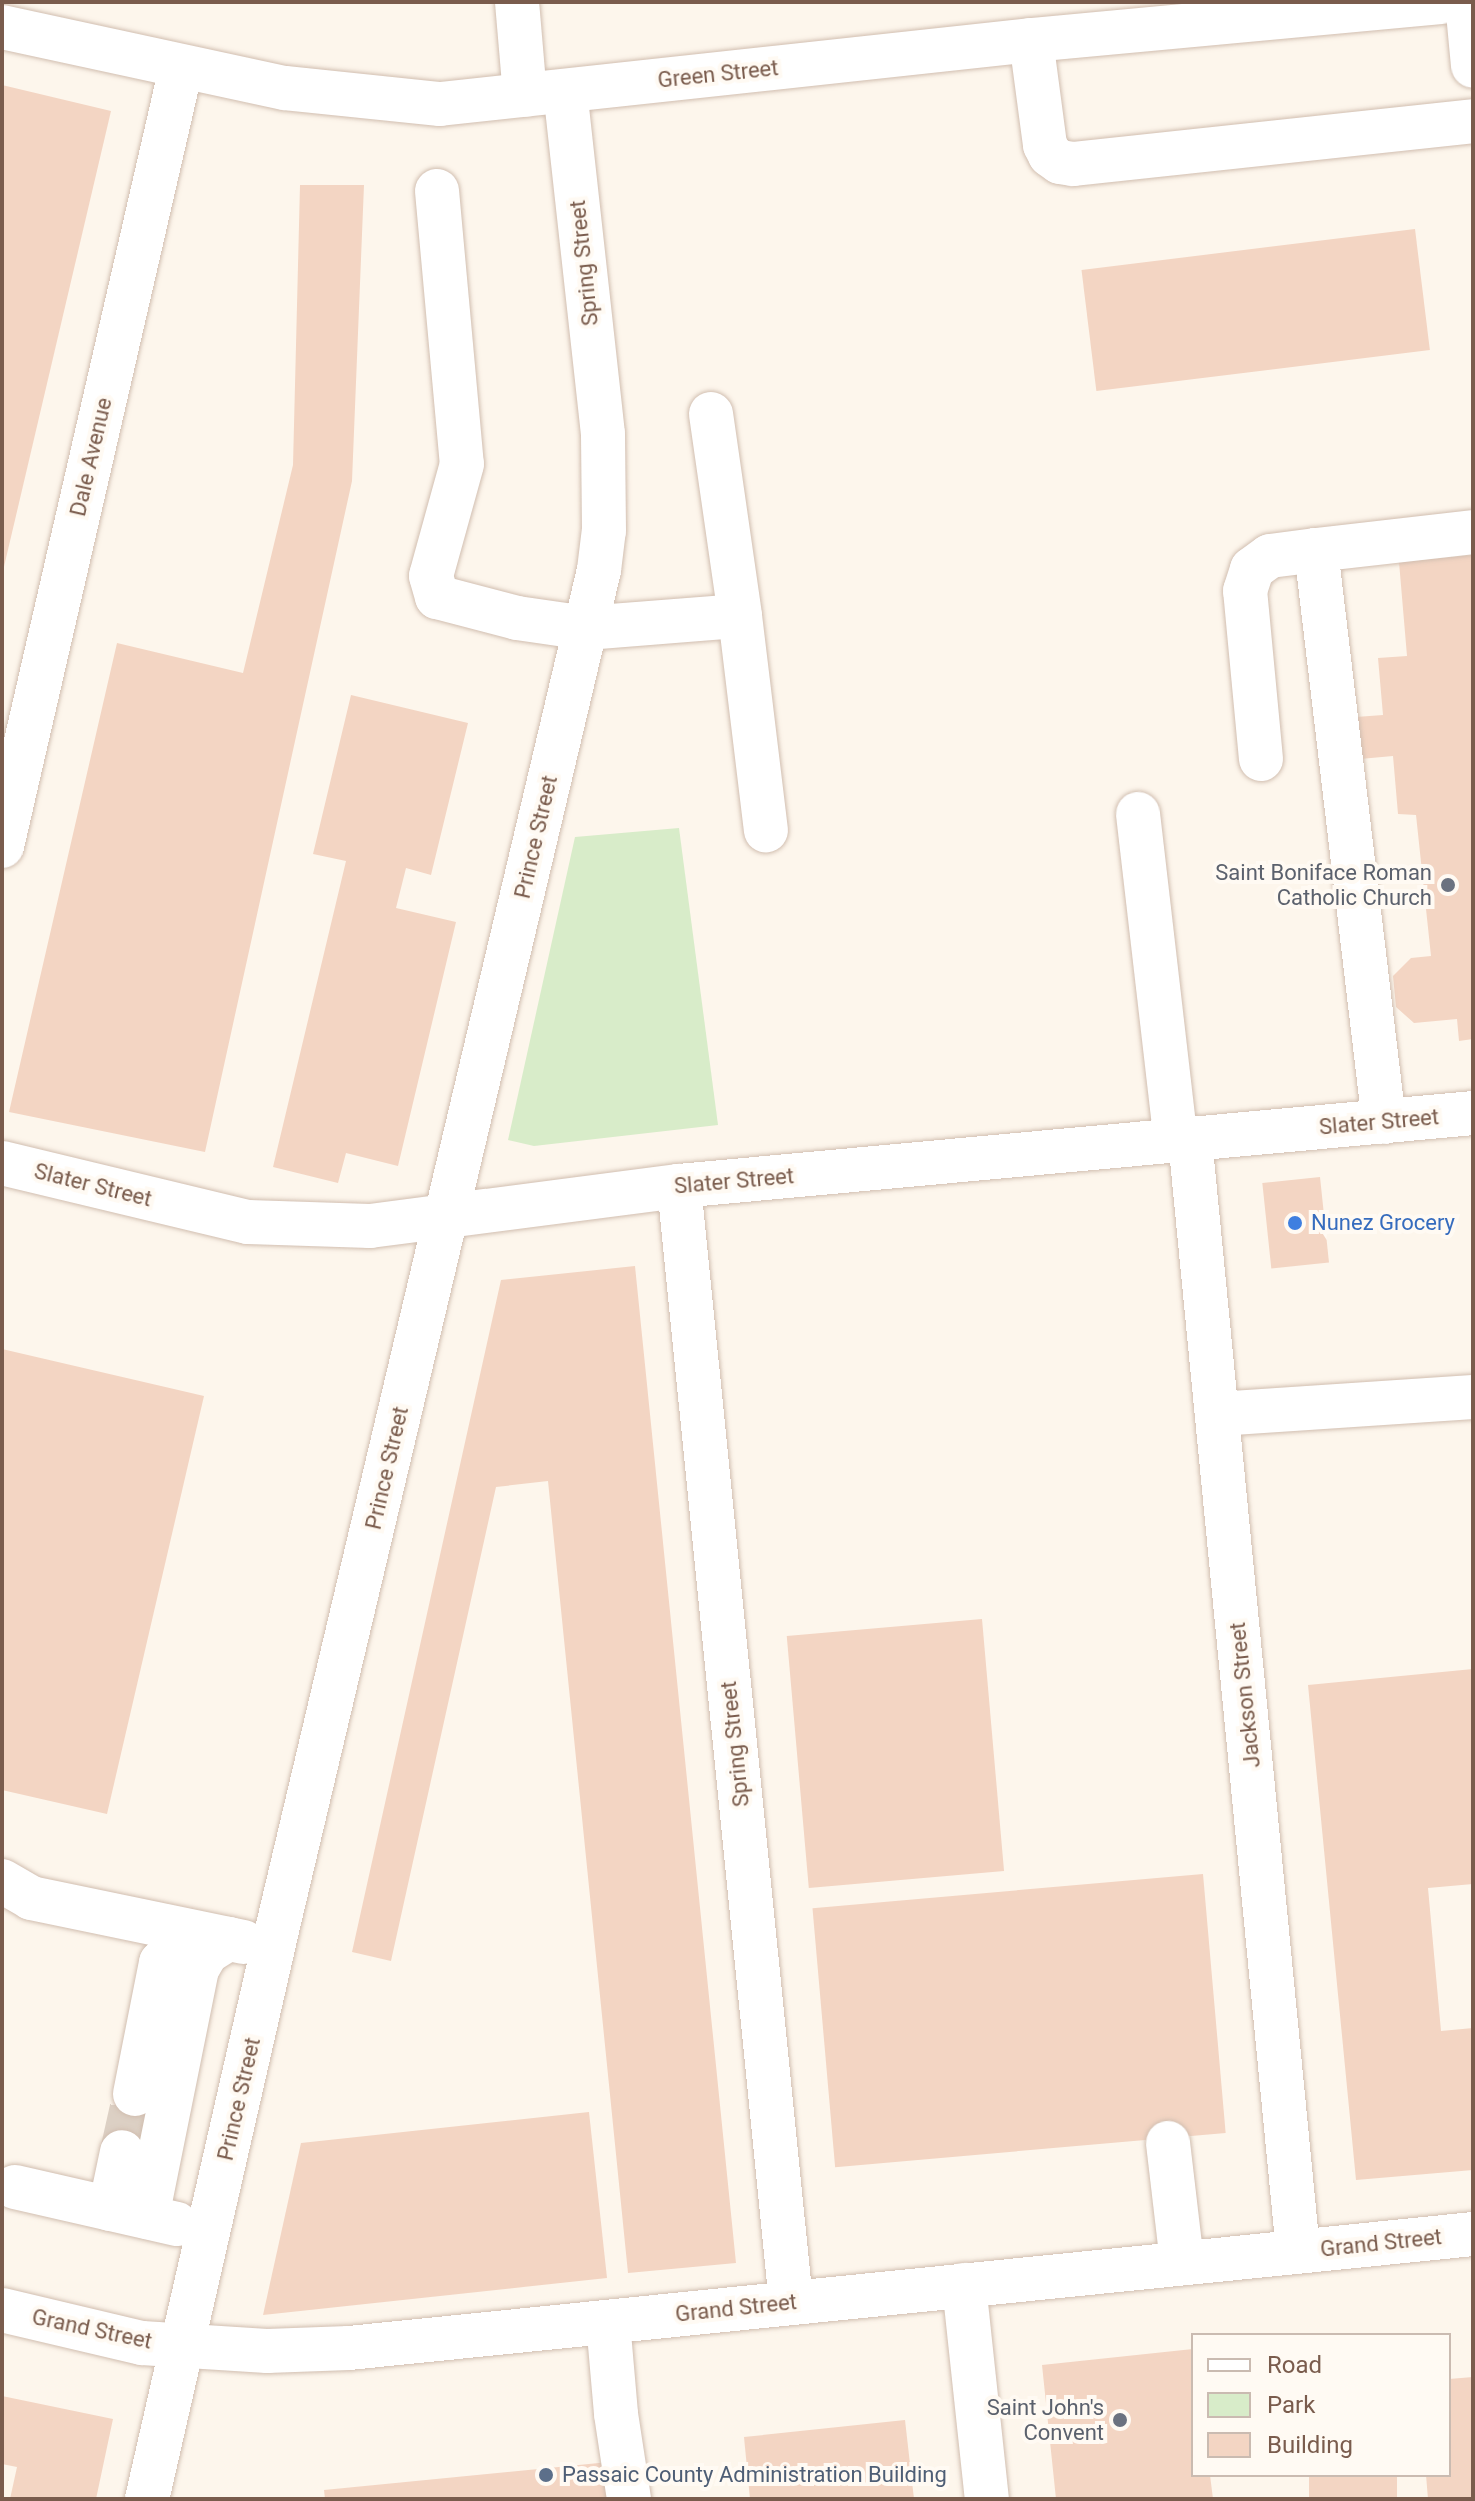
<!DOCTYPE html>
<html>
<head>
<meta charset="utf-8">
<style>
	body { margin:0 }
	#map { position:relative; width:1475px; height:2501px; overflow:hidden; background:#fdf6ec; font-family:Roboto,sans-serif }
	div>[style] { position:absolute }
	.green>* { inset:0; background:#d8ecc9 }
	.building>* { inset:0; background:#f3d5c3; transform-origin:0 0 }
	.minor-tunnel>* { height:44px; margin-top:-22px; transform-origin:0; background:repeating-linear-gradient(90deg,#dcd0c4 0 44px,transparent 0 66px) }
	.roads { filter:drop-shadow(0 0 2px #d1beb0) drop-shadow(0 0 2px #d1beb0) }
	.minor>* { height:44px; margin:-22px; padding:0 22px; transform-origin:22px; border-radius:22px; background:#fff }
	.dots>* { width:22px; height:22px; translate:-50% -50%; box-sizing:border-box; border:4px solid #fffaf3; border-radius:50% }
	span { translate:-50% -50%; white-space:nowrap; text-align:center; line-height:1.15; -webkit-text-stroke:8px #fffaf3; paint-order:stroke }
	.street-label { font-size:22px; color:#7a5c4d }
	.worship-label { font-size:22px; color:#5b616d }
	.right { translate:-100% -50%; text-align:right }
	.shop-label { font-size:22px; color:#366cbe }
	.left { translate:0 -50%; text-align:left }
	.service-label { font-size:22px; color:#4e5e75 }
	.frame { position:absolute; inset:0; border:4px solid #7a5c4d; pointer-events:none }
	.legend { position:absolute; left:1191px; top:2333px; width:260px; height:144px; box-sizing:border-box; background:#fffaf3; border:2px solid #cabbb1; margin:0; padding:10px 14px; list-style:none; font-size:24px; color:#7a5c4d }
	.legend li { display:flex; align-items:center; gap:16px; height:40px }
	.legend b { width:40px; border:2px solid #cabbb1 }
</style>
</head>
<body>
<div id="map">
	<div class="green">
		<div style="clip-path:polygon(679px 828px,718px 1125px,534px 1146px,508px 1140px,575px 837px)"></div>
	</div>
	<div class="building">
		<div style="clip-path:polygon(2px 85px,111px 111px,3px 571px,2px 571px)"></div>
		<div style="clip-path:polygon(300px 185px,364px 185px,352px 481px,205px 1152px,9px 1112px,117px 643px,243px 673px,293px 465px)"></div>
		<div style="left:1415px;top:229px;width:122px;height:336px;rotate:83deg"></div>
		<div style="clip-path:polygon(1473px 555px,1473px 1039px,1459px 1041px,1457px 1019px,1414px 1023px,1396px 1007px,1393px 976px,1411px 958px,1431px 956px,1416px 815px,1398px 814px,1393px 756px,1360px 759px,1356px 717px,1383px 715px,1378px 658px,1407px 656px,1399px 562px)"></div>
		<div style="clip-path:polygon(351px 695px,468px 723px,431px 875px,406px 868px,396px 908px,456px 922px,398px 1166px,346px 1153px,338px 1183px,273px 1167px,346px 861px,313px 854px)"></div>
		<div style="left:1320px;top:1177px;width:86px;height:58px;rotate:84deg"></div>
		<div style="clip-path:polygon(635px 1266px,736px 2263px,628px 2273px,548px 1481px,496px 1487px,391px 1961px,352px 1952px,501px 1280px)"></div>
		<div style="clip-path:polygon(2px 1349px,204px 1396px,107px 1814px,2px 1790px)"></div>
		<div style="left:982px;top:1619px;width:253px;height:196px;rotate:85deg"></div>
		<div style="clip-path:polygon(1473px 1669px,1473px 1884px,1428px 1888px,1441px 2031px,1473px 2028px,1473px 2170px,1356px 2180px,1308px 1685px)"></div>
		<div style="left:1203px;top:1874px;width:260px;height:392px;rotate:85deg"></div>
		<div style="clip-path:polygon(589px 2112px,607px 2278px,263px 2315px,301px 2143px)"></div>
		<div style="clip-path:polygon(1193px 2349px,1193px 2475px,1210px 2475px,1213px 2499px,1056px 2499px,1042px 2365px)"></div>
		<div style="clip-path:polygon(1473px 2377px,1473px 2499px,1428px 2499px,1426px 2475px,1449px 2475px,1449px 2379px)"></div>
		<div style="clip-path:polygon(2px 2396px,113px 2419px,96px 2499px,10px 2499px,17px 2467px,2px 2464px)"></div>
		<div style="clip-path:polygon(905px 2420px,914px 2499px,750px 2499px,744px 2437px)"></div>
		<div style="clip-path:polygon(619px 2461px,623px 2499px,325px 2499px,324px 2490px)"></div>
		<div style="left:1309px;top:2475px;width:88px;height:24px"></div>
	</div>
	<div class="minor-tunnel">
		<div style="left:122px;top:2152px;width:59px;rotate:-77.4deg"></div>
	</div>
	<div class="roads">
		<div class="minor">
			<div style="left:517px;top:2px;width:93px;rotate:85.1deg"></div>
			<div style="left:1467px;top:2px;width:64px;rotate:84.6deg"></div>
			<div style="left:2px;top:27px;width:289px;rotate:12.2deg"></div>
			<div style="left:285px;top:88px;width:156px;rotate:5.9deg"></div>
			<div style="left:440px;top:104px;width:594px;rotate:-6.18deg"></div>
			<div style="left:1031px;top:40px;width:411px;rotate:-5.3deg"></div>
			<div style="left:1031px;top:40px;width:106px;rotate:82.4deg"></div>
			<div style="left:1045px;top:145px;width:11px;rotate:63deg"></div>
			<div style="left:1050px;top:155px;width:12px;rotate:35deg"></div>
			<div style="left:1060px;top:162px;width:13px;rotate:9deg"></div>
			<div style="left:1073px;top:164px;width:402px;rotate:-6.1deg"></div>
			<div style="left:437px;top:191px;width:274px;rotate:84.8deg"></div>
			<div style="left:462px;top:464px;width:116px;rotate:105.5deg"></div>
			<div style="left:431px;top:576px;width:22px;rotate:74deg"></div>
			<div style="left:437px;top:597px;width:83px;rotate:14.7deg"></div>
			<div style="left:517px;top:618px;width:70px;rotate:8.2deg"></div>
			<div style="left:586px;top:628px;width:154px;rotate:-4.5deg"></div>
			<div style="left:740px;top:616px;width:216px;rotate:83.1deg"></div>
			<div style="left:711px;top:414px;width:204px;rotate:81.8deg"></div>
			<div style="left:1316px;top:550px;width:158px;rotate:-6.5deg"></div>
			<div style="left:1261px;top:759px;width:169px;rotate:-95.4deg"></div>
			<div style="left:1245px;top:591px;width:23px;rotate:-72deg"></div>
			<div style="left:1252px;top:569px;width:22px;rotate:-36deg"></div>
			<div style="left:1270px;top:556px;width:46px;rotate:-7.4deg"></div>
			<div style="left:1316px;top:550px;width:576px;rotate:83.22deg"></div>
			<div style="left:1138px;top:814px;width:328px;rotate:83.4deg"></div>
			<div style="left:2px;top:846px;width:798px;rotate:-77.04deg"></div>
			<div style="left:1190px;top:1139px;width:1117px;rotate:84.45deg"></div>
			<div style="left:2px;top:1163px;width:253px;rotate:13.5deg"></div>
			<div style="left:248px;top:1222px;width:122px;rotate:1.9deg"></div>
			<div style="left:370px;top:1226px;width:312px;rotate:-7.4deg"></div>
			<div style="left:679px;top:1186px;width:797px;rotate:-5.25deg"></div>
			<div style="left:679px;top:1186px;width:1122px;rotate:84.27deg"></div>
			<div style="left:1217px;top:1414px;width:257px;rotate:-3.8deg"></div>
			<div style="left:2px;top:1881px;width:34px;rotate:30deg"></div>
			<div style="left:31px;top:1898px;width:217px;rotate:11.7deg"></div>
			<div style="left:135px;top:2094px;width:134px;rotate:-78.8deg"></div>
			<div style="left:161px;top:1963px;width:27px;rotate:-48deg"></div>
			<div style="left:179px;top:1943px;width:39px;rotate:-4deg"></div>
			<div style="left:1168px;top:2143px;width:121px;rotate:83.3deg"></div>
			<div style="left:15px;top:2187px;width:166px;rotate:12.9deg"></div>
			<div style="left:110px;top:2209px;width:58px;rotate:-78.1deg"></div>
			<div style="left:147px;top:2217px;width:253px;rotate:-78.6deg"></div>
			<div style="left:197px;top:1969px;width:20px;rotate:-60deg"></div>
			<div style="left:207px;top:1952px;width:25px;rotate:-32deg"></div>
			<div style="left:964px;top:2285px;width:215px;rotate:83.9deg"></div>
			<div style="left:2px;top:2310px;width:144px;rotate:13.3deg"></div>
			<div style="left:142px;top:2343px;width:125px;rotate:3.7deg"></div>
			<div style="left:267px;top:2351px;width:82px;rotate:-2.1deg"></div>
			<div style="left:349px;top:2348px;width:1130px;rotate:-5.79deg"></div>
			<div style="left:608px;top:2322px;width:92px;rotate:85deg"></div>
			<div style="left:616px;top:2414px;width:86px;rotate:81.3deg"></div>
			<div style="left:147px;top:2499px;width:584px;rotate:-77.13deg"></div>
			<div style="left:277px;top:1930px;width:1398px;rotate:-76.68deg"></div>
			<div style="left:599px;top:570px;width:39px;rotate:-83deg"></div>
			<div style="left:604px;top:531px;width:97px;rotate:-90.6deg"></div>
			<div style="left:603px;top:434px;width:345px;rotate:-96.3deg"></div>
		</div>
	</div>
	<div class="dots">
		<div style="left:1448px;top:885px;background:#6b7280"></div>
		<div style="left:1295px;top:1223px;background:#3f7fe0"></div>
		<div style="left:1120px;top:2420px;background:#6b7280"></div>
		<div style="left:546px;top:2475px;background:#5c6f8a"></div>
	</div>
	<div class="street-label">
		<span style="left:718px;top:74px;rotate:-6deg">Green Street</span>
		<span style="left:584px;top:263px;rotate:-96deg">Spring Street</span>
		<span style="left:91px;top:457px;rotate:-77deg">Dale Avenue</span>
		<span style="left:536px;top:837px;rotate:-77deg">Prince Street</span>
		<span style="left:1379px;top:1122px;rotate:-5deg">Slater Street</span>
		<span style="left:734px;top:1181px;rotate:-5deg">Slater Street</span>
		<span style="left:93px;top:1185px;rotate:14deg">Slater Street</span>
		<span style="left:387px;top:1468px;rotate:-77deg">Prince Street</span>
		<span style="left:1245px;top:1695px;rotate:-96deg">Jackson Street</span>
		<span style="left:735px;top:1744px;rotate:-96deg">Spring Street</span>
		<span style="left:239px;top:2099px;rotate:-77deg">Prince Street</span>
		<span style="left:1381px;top:2243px;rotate:-6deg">Grand Street</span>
		<span style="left:736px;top:2308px;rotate:-6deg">Grand Street</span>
		<span style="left:92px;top:2329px;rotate:12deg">Grand Street</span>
	</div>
	<div class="worship-label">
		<span class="right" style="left:1432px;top:885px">Saint Boniface Roman<br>Catholic Church</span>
		<span class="right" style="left:1104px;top:2420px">Saint John's<br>Convent</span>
	</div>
	<div class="shop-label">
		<span class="left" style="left:1311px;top:1223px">Nunez Grocery</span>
	</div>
	<div class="service-label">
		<span class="left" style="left:562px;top:2475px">Passaic County Administration Building</span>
	</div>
	<div class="frame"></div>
	<ul class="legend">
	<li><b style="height:10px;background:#fff"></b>Road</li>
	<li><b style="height:22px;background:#d8ecc9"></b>Park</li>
	<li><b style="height:22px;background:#f3d5c3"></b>Building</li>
	</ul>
</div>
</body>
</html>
